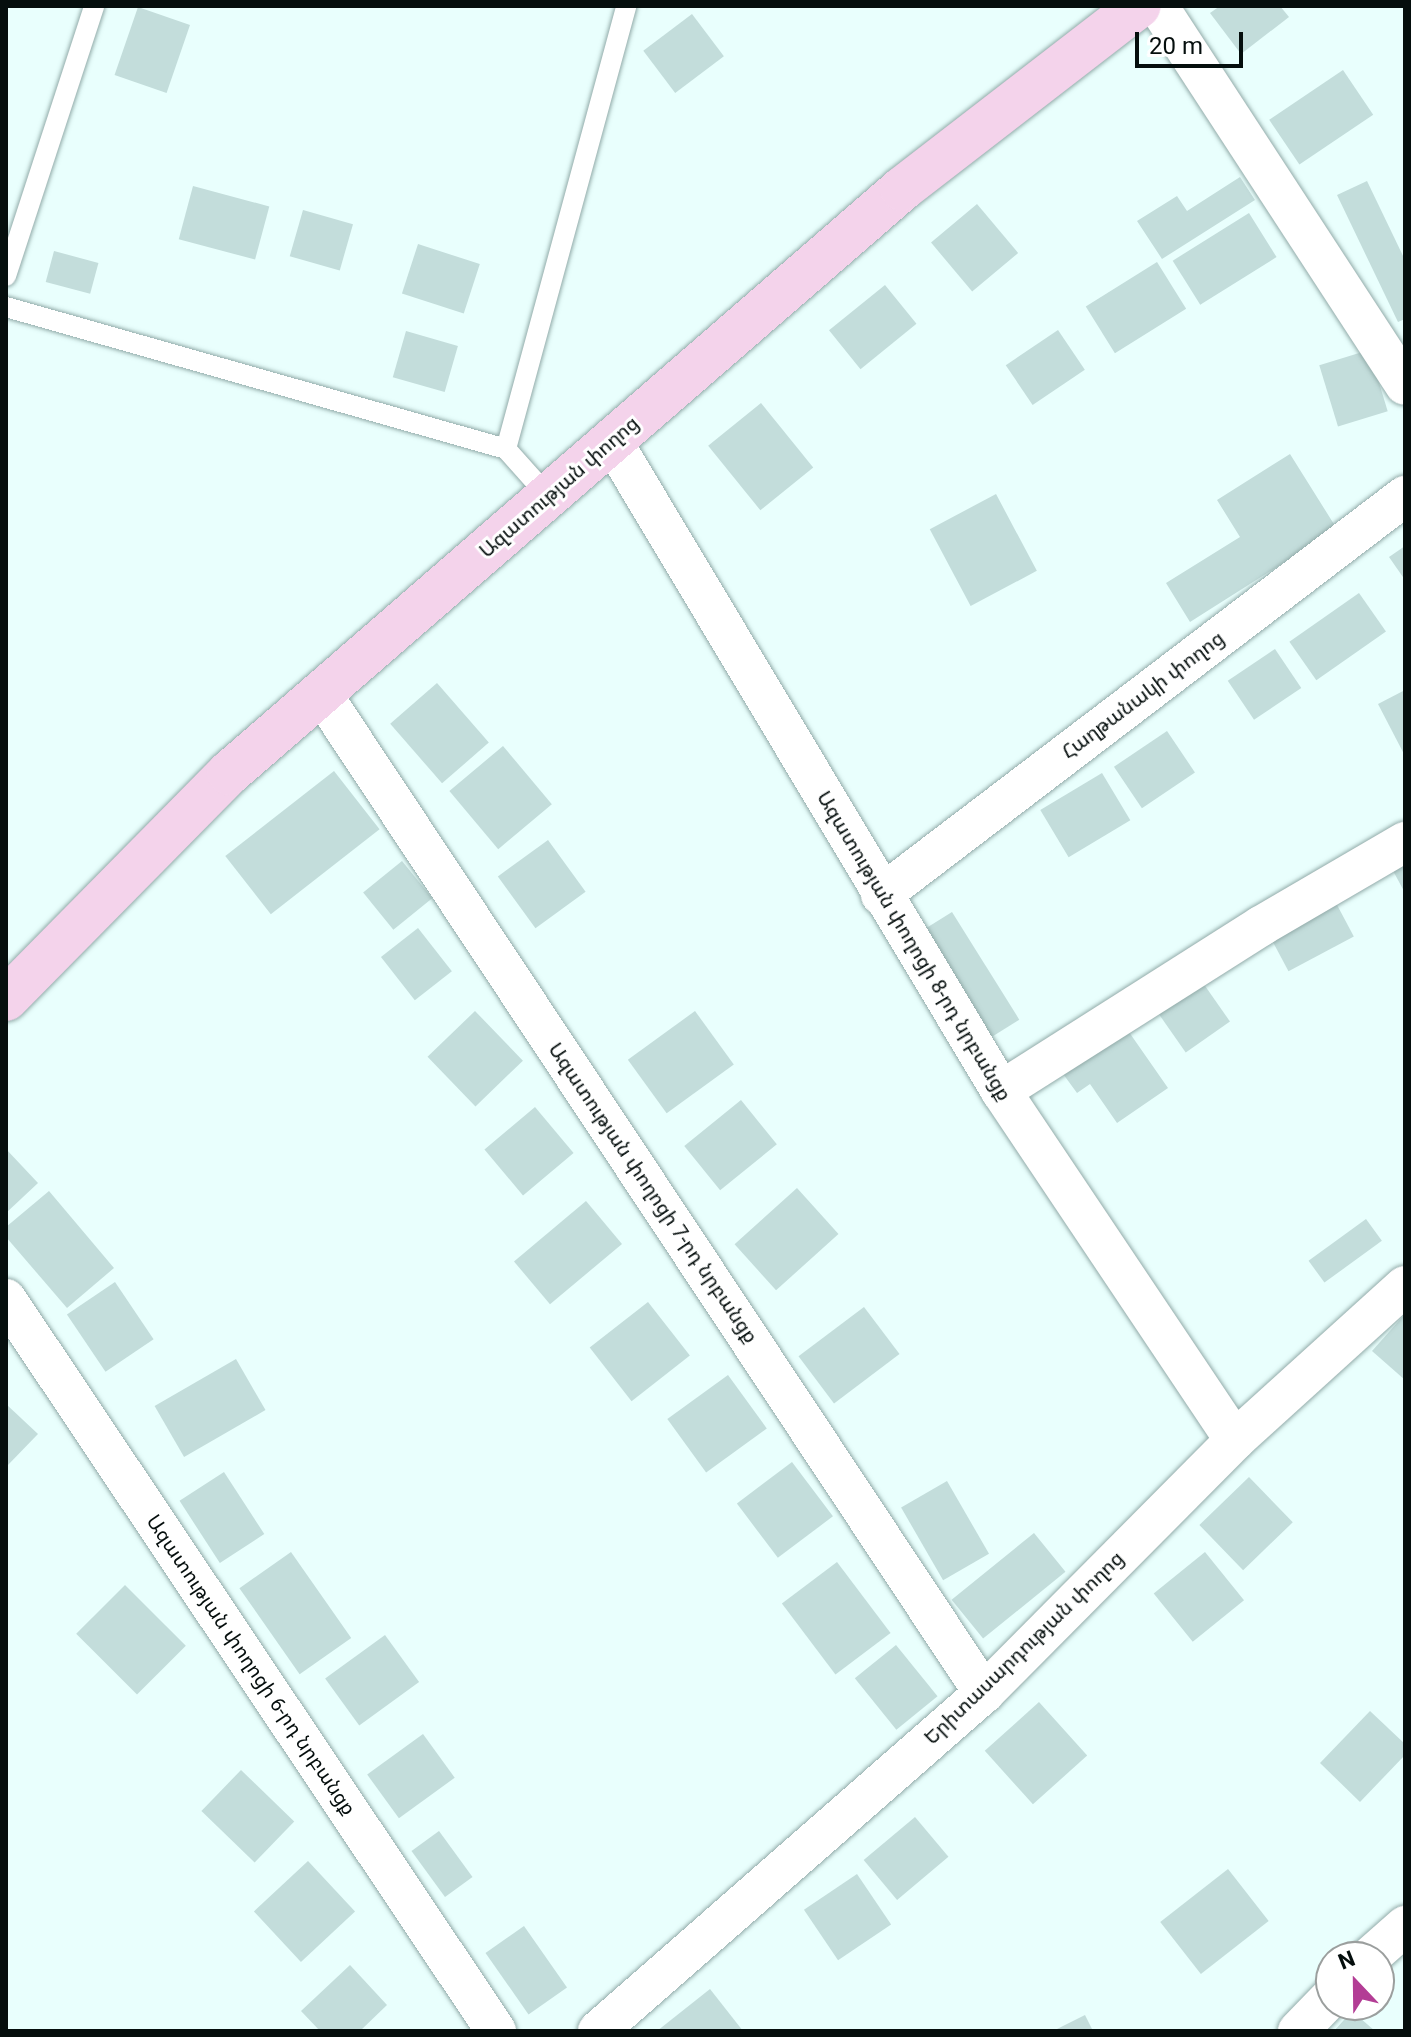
<!DOCTYPE html>
<html>
<head>
<meta charset="utf-8">
<style>
	body { margin:0 }
	#map { position:relative; width:1411px; height:2037px; overflow:hidden; background:#e9fffd; font-family:Roboto,"Noto Sans Armenian",sans-serif }
	div>[style] { position:absolute }
	.building>* { inset:0; background:#c3dddb; transform-origin:0 0 }
	.roads { filter:drop-shadow(0 0 2px #92aba9) drop-shadow(0 0 2px #92aba9) }
	.lane>* { height:20px; margin:-10px; padding:0 10px; transform-origin:10px; border-radius:10px; background:#fff }
	.street>* { height:40px; margin:-20px; padding:0 20px; transform-origin:20px; border-radius:20px; background:#fff }
	.secondary>* { height:44px; margin:-22px; padding:0 22px; transform-origin:22px; border-radius:22px; background:#f4d3eb }
	span { translate:-50% -50%; white-space:nowrap; text-align:center; line-height:1.15; -webkit-text-stroke:6px #fff; paint-order:stroke }
	.street-label { font-size:20px; color:#050e0d }
	.frame { position:absolute; inset:0; border:8px solid #050e0d; pointer-events:none }
	.north { position:absolute; left:1315px; top:1941px; width:80px; height:80px; box-sizing:border-box; background:#fff; border:2px solid #9b9f9e; border-radius:50%; rotate:338deg; font-size:22px; font-weight:700; line-height:32px; text-align:center; color:#050e0d }
	.north::after { content:''; display:block; margin:auto; width:28px; height:36px; background:#b33d95; clip-path:polygon(50% 0,100% 100%,50% 72%,0 100%) }
	.scale { position:absolute; left:1135px; top:32px; width:108px; height:36px; box-sizing:border-box; border:4px solid #050e0d; border-top:0; padding-left:10px; font-size:24px; line-height:28px; white-space:nowrap; color:#050e0d; -webkit-text-stroke:6px #fff; paint-order:stroke }
</style>
</head>
<body>
<div id="map">
	<div class="building">
		<div style="clip-path:polygon(1220px 6px,1280px 6px,1289px 17px,1241px 54px,1210px 13px)"></div>
		<div style="left:138px;top:7px;width:55px;height:72px;rotate:19deg"></div>
		<div style="left:692px;top:14px;width:53px;height:61px;rotate:53deg"></div>
		<div style="left:1343px;top:70px;width:54px;height:89px;rotate:56deg"></div>
		<div style="clip-path:polygon(1240px 177px,1255px 200px,1162px 259px,1137px 221px,1177px 196px,1187px 211px)"></div>
		<div style="clip-path:polygon(1367px 181px,1405px 260px,1405px 319px,1398px 322px,1337px 195px)"></div>
		<div style="left:193px;top:186px;width:79px;height:55px;rotate:15deg"></div>
		<div style="left:977px;top:204px;width:64px;height:60px;rotate:50deg"></div>
		<div style="left:303px;top:210px;width:52px;height:48px;rotate:16deg"></div>
		<div style="left:1249px;top:213px;width:52px;height:90px;rotate:58deg"></div>
		<div style="left:418px;top:244px;width:65px;height:52px;rotate:18deg"></div>
		<div style="left:54px;top:251px;width:46px;height:32px;rotate:15deg"></div>
		<div style="left:1157px;top:262px;width:55px;height:84px;rotate:58deg"></div>
		<div style="left:885px;top:285px;width:50px;height:72px;rotate:51deg"></div>
		<div style="left:1058px;top:330px;width:48px;height:63px;rotate:56deg"></div>
		<div style="left:406px;top:331px;width:54px;height:48px;rotate:16deg"></div>
		<div style="left:1369px;top:350px;width:64px;height:52px;rotate:73deg"></div>
		<div style="left:761px;top:403px;width:83px;height:68px;rotate:51deg"></div>
		<div style="clip-path:polygon(1290px 454px,1337px 529px,1190px 622px,1166px 583px,1240px 537px,1217px 500px)"></div>
		<div style="left:996px;top:494px;width:87px;height:75px;rotate:62deg"></div>
		<div style="clip-path:polygon(1405px 546px,1405px 580px,1389px 557px)"></div>
		<div style="left:1359px;top:593px;width:47px;height:85px;rotate:55deg"></div>
		<div style="left:1275px;top:649px;width:47px;height:57px;rotate:56deg"></div>
		<div style="left:437px;top:683px;width:79px;height:62px;rotate:49deg"></div>
		<div style="clip-path:polygon(1405px 690px,1405px 756px,1378px 704px)"></div>
		<div style="left:1167px;top:731px;width:50px;height:64px;rotate:56deg"></div>
		<div style="left:503px;top:746px;width:76px;height:70px;rotate:50deg"></div>
		<div style="left:334px;top:771px;width:74px;height:138px;rotate:52deg"></div>
		<div style="left:1102px;top:773px;width:55px;height:72px;rotate:59deg"></div>
		<div style="left:548px;top:840px;width:64px;height:62px;rotate:54deg"></div>
		<div style="clip-path:polygon(1405px 859px,1405px 893px,1391px 867px)"></div>
		<div style="left:402px;top:861px;width:48px;height:50px;rotate:51deg"></div>
		<div style="left:1336px;top:903px;width:38px;height:74px;rotate:62deg"></div>
		<div style="left:952px;top:912px;width:127px;height:35px;rotate:58deg"></div>
		<div style="left:418px;top:928px;width:55px;height:47px;rotate:52deg"></div>
		<div style="left:1203px;top:983px;width:47px;height:54px;rotate:55deg"></div>
		<div style="left:475px;top:1011px;width:69px;height:66px;rotate:46deg"></div>
		<div style="left:695px;top:1011px;width:66px;height:83px;rotate:54deg"></div>
		<div style="clip-path:polygon(1122px 1022px,1168px 1088px,1117px 1123px,1090px 1084px,1077px 1093px,1058px 1067px)"></div>
		<div style="left:741px;top:1100px;width:57px;height:73px;rotate:51deg"></div>
		<div style="left:535px;top:1107px;width:60px;height:66px;rotate:50deg"></div>
		<div style="clip-path:polygon(6px 1149px,38px 1183px,6px 1213px)"></div>
		<div style="left:797px;top:1188px;width:62px;height:84px;rotate:48deg"></div>
		<div style="clip-path:polygon(49px 1191px,114px 1268px,67px 1308px,6px 1237px,6px 1227px)"></div>
		<div style="left:586px;top:1201px;width:56px;height:94px;rotate:50deg"></div>
		<div style="left:1366px;top:1219px;width:27px;height:71px;rotate:54deg"></div>
		<div style="left:115px;top:1282px;width:69px;height:58px;rotate:56deg"></div>
		<div style="left:648px;top:1302px;width:68px;height:74px;rotate:52deg"></div>
		<div style="left:864px;top:1307px;width:59px;height:82px;rotate:53deg"></div>
		<div style="clip-path:polygon(1405px 1314px,1405px 1380px,1372px 1351px)"></div>
		<div style="left:236px;top:1359px;width:59px;height:94px;rotate:60deg"></div>
		<div style="left:728px;top:1375px;width:66px;height:75px;rotate:54deg"></div>
		<div style="clip-path:polygon(6px 1404px,38px 1434px,6px 1467px)"></div>
		<div style="left:792px;top:1462px;width:68px;height:69px;rotate:53deg"></div>
		<div style="left:224px;top:1472px;width:74px;height:53px;rotate:57deg"></div>
		<div style="left:1249px;top:1477px;width:63px;height:69px;rotate:46deg"></div>
		<div style="left:947px;top:1481px;width:84px;height:53px;rotate:60deg"></div>
		<div style="left:1034px;top:1533px;width:50px;height:106px;rotate:51deg"></div>
		<div style="left:291px;top:1552px;width:105px;height:63px;rotate:55deg"></div>
		<div style="left:1205px;top:1552px;width:62px;height:66px;rotate:51deg"></div>
		<div style="left:837px;top:1562px;width:89px;height:69px;rotate:53deg"></div>
		<div style="left:125px;top:1585px;width:86px;height:69px;rotate:45deg"></div>
		<div style="left:385px;top:1635px;width:58px;height:74px;rotate:54deg"></div>
		<div style="left:896px;top:1645px;width:66px;height:53px;rotate:51deg"></div>
		<div style="left:1039px;top:1702px;width:72px;height:73px;rotate:48deg"></div>
		<div style="clip-path:polygon(1370px 1711px,1405px 1744px,1405px 1755px,1360px 1802px,1320px 1763px)"></div>
		<div style="left:423px;top:1734px;width:54px;height:69px;rotate:54deg"></div>
		<div style="left:241px;top:1770px;width:74px;height:57px;rotate:44deg"></div>
		<div style="left:915px;top:1817px;width:52px;height:67px;rotate:50deg"></div>
		<div style="left:439px;top:1831px;width:57px;height:34px;rotate:54deg"></div>
		<div style="left:308px;top:1861px;width:69px;height:74px;rotate:47deg"></div>
		<div style="left:1228px;top:1869px;width:66px;height:86px;rotate:52deg"></div>
		<div style="left:857px;top:1874px;width:61px;height:64px;rotate:56deg"></div>
		<div style="left:524px;top:1926px;width:75px;height:47px;rotate:55deg"></div>
		<div style="clip-path:polygon(350px 1965px,387px 2005px,360px 2031px,320px 2031px,301px 2011px)"></div>
		<div style="clip-path:polygon(710px 1989px,743px 2031px,657px 2031px)"></div>
		<div style="clip-path:polygon(1352px 2011px,1375px 2031px,1334px 2031px)"></div>
		<div style="clip-path:polygon(1085px 2015px,1093px 2031px,1053px 2031px)"></div>
	</div>
	<div class="roads">
		<div class="lane">
			<div style="left:6px;top:276px;width:284px;rotate:-71.9deg"></div>
			<div style="left:6px;top:307px;width:520px;rotate:15.85deg"></div>
			<div style="left:548px;top:496px;width:63px;rotate:-131.8deg"></div>
			<div style="left:506px;top:449px;width:459px;rotate:-74.8deg"></div>
		</div>
		<div class="street">
			<div style="left:1158px;top:6px;width:452px;rotate:56.9deg"></div>
			<div style="left:612px;top:441px;width:758px;rotate:59.1deg"></div>
			<div style="left:1001px;top:1091px;width:420px;rotate:56.2deg"></div>
			<div style="left:321px;top:693px;width:1200px;rotate:56.46deg"></div>
			<div style="left:881px;top:895px;width:659px;rotate:-37.29deg"></div>
			<div style="left:1001px;top:1091px;width:308px;rotate:-32.4deg"></div>
			<div style="left:1261px;top:926px;width:167px;rotate:-30.3deg"></div>
			<div style="left:6px;top:1299px;width:881px;rotate:56.2deg"></div>
			<div style="left:1370px;top:1957px;width:47px;rotate:-41.5deg"></div>
			<div style="left:598px;top:2031px;width:513px;rotate:-41.21deg"></div>
			<div style="left:984px;top:1693px;width:356px;rotate:-45.2deg"></div>
			<div style="left:1235px;top:1440px;width:229px;rotate:-42.2deg"></div>
			<div style="left:1298px;top:2031px;width:47px;rotate:-45.9deg"></div>
		</div>
		<div class="secondary">
			<div style="left:6px;top:999px;width:317px;rotate:-45.4deg"></div>
			<div style="left:229px;top:773px;width:891px;rotate:-40.95deg"></div>
			<div style="left:902px;top:189px;width:299px;rotate:-37.7deg"></div>
		</div>
	</div>
	<div class="street-label">
		<span style="left:559px;top:487px;rotate:-41deg">Ազատության փողոց</span>
		<span style="left:1143px;top:695px;rotate:-37deg">Հաղթանակի փողոց</span>
		<span style="left:914px;top:946px;rotate:59deg">Ազատության փողոցի 8-րդ նրբանցք</span>
		<span style="left:653px;top:1193px;rotate:56deg">Ազատության փողոցի 7-րդ նրբանցք</span>
		<span style="left:1024px;top:1648px;rotate:-44deg">Երիտասարդության փողոց</span>
		<span style="left:251px;top:1665px;rotate:56deg">Ազատության փողոցի 6-րդ նրբանցք</span>
	</div>
	<div class="frame"></div>
	<div class="north">N</div>
	<div class="scale">20 m</div>
</div>
</body>
</html>
